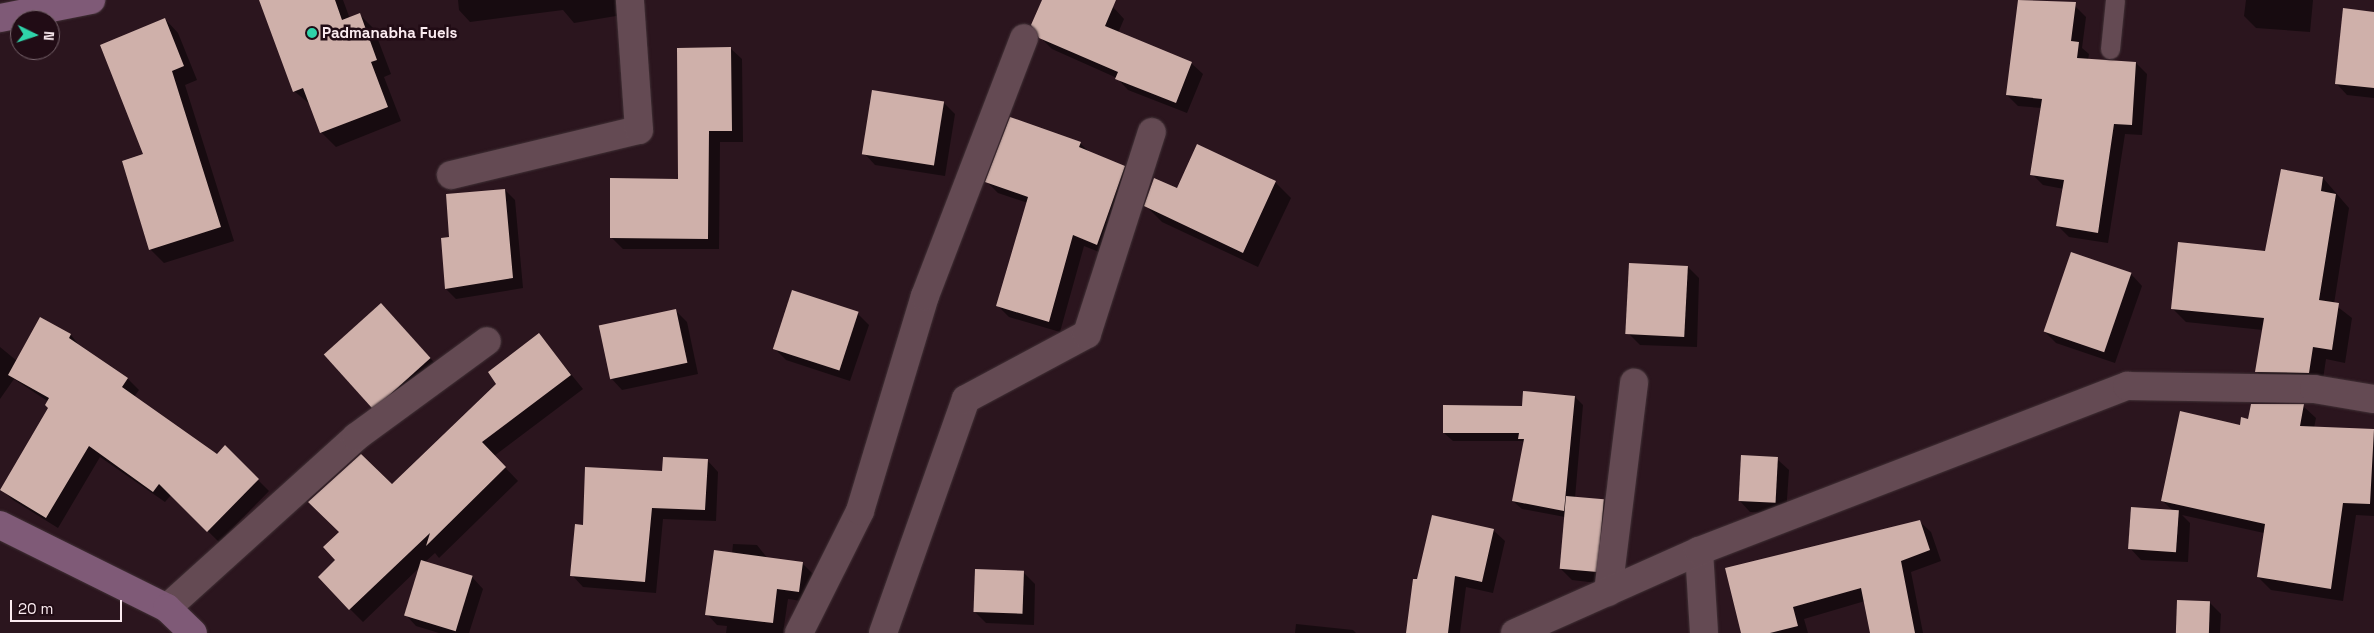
<!DOCTYPE html>
<html>
<head>
<meta charset="utf-8">
<style>
	body { margin:0 }
	#map { position:relative; width:2374px; height:633px; overflow:hidden; background:#2b151e; font-family:"Space Grotesk",sans-serif }
	div>[style] { position:absolute }
	.shadow>* { inset:0; background:#0007 }
	.building>* { inset:0; background:#cfb0aa; transform-origin:0 0 }
	.roads { filter:drop-shadow(0 0 1px #413136) drop-shadow(0 0 1px #413136) }
	.service>* { height:19px; margin:-9.5px; padding:0 9.5px; transform-origin:9.5px; border-radius:9.5px; background:#644a53 }
	.minor>* { height:28px; margin:-14px; padding:0 14px; transform-origin:14px; border-radius:14px; background:#644a53 }
	.secondary>* { height:28px; margin:-14px; padding:0 14px; transform-origin:14px; border-radius:14px; background:#7f5a77 }
	.dots>* { width:14px; height:14px; translate:-50% -50%; box-sizing:border-box; border:2px solid #210c15; border-radius:50% }
	span { translate:-50% -50%; white-space:nowrap; text-align:center; line-height:1.15; -webkit-text-stroke:5px #210c15; paint-order:stroke }
	.poi-label { font-size:15px; color:#fbebf0; font-weight:700 }
	.left { translate:0 -50%; text-align:left }
	.north { position:absolute; left:10px; top:10px; width:50px; height:50px; box-sizing:border-box; background:#210c15; border:1px solid #78656d; border-radius:50%; rotate:94deg; font-size:14px; font-weight:700; line-height:20px; text-align:center; color:#fbebf0 }
	.north::after { content:''; display:block; margin:auto; width:18px; height:22px; background:#2fd4aa; clip-path:polygon(50% 0,100% 100%,50% 72%,0 100%) }
	.scale { position:absolute; left:10px; top:600px; width:112px; height:22px; box-sizing:border-box; border:2px solid #fbebf0; border-top:0; padding-left:6px; font-size:15px; line-height:18px; white-space:nowrap; color:#fbebf0; -webkit-text-stroke:4px #210c15; paint-order:stroke }
</style>
</head>
<body>
<div id="map">
	<div class="shadow">
		<div style="clip-path:polygon(266px 0,343px 0,350px 19px,360px 15px,374px 29px,391px 74px,384px 77px,401px 121px,336px 147px,321px 132px,311px 105px,294px 91px)"></div>
		<div style="clip-path:polygon(458px 0,619px 0,622px 15px,574px 23px,563px 10px,470px 22px,459px 10px)"></div>
		<div style="clip-path:polygon(1044px 0,1096px 0,1113px 7px,1124px 19px,1118px 33px,1191px 63px,1203px 74px,1187px 113px,1128px 90px,1117px 78px,1052px 49px,1040px 37px)"></div>
		<div style="clip-path:polygon(2019px 0,2075px 6px,2086px 17px,2082px 48px,2089px 54px,2088px 60px,2136px 63px,2147px 74px,2142px 135px,2125px 134px,2108px 243px,2069px 237px,2058px 226px,2064px 189px,2043px 185px,2032px 174px,2042px 108px,2018px 106px,2007px 95px)"></div>
		<div style="clip-path:polygon(2246px 0,2313px 0,2310px 32px,2256px 28px,2244px 16px)"></div>
		<div style="clip-path:polygon(2374px 13px,2374px 98px,2347px 95px,2336px 83px)"></div>
		<div style="clip-path:polygon(165px 19px,178px 33px,197px 80px,185px 85px,234px 241px,164px 263px,150px 249px,145px 154px)"></div>
		<div style="clip-path:polygon(730px 48px,742px 59px,743px 142px,720px 142px,719px 249px,623px 249px,611px 237px,679px 180px)"></div>
		<div style="clip-path:polygon(944px 103px,955px 114px,945px 176px,875px 165px,864px 153px)"></div>
		<div style="clip-path:polygon(1080px 143px,1091px 154px,1124px 167px,1135px 179px,1109px 256px,1084px 246px,1060px 332px,1009px 317px,998px 306px,1028px 203px,998px 193px,987px 182px)"></div>
		<div style="clip-path:polygon(2323px 178px,2349px 208px,2334px 304px,2352px 318px,2345px 363px,2326px 359px,2322px 386px,2270px 386px,2257px 372px,2263px 330px,2186px 322px,2172px 308px,2266px 252px)"></div>
		<div style="clip-path:polygon(1275px 182px,1291px 198px,1258px 267px,1162px 222px,1146px 206px,1178px 189px)"></div>
		<div style="clip-path:polygon(505px 190px,515px 200px,523px 288px,456px 299px,446px 289px,442px 240px,450px 238px)"></div>
		<div style="clip-path:polygon(2072px 254px,2131px 274px,2142px 286px,2115px 363px,2056px 343px,2045px 332px)"></div>
		<div style="clip-path:polygon(1688px 267px,1699px 278px,1697px 347px,1640px 345px,1628px 333px)"></div>
		<div style="clip-path:polygon(676px 311px,687px 322px,698px 374px,622px 390px,611px 378px)"></div>
		<div style="clip-path:polygon(857px 313px,869px 325px,850px 381px,786px 360px,774px 348px)"></div>
		<div style="clip-path:polygon(392px 316px,441px 370px,384px 417px,373px 405px)"></div>
		<div style="clip-path:polygon(41px 318px,71px 335px,81px 348px,128px 379px,139px 390px,134px 397px,217px 455px,225px 447px,269px 491px,219px 542px,171px 495px,165px 502px,100px 457px,58px 528px,13px 500px,1px 489px,50px 409px,49px 402px,14px 379px,0 399px,0 347px,17px 361px)"></div>
		<div style="clip-path:polygon(539px 335px,583px 389px,494px 456px,518px 481px,439px 558px,435px 553px,425px 562px,472px 577px,483px 589px,469px 633px,439px 633px,416px 626px,405px 614px,420px 567px,363px 622px,350px 609px,337px 560px,392px 486px,498px 384px)"></div>
		<div style="clip-path:polygon(1575px 397px,1583px 405px,1575px 498px,1603px 500px,1615px 511px,1606px 584px,1572px 580px,1561px 569px,1565px 517px,1522px 509px,1513px 501px,1525px 443px,1522px 441px,1453px 441px,1444px 433px,1523px 407px)"></div>
		<div style="clip-path:polygon(2303px 406px,2316px 418px,2314px 428px,2374px 430px,2374px 516px,2356px 515px,2343px 601px,2271px 590px,2258px 577px,2264px 533px,2182px 515px,2190px 523px,2188px 562px,2141px 560px,2130px 548px,2173px 511px,2162px 500px,2241px 426px,2249px 420px)"></div>
		<div style="clip-path:polygon(1777px 459px,1789px 470px,1786px 514px,1750px 512px,1739px 500px)"></div>
		<div style="clip-path:polygon(707px 460px,718px 472px,716px 521px,663px 519px,656px 593px,583px 587px,572px 575px,584px 526px,664px 473px)"></div>
		<div style="clip-path:polygon(1919px 521px,1931px 532px,1941px 561px,1911px 572px,1923px 633px,1871px 633px,1865px 601px,1804px 619px,1808px 633px,1742px 633px)"></div>
		<div style="clip-path:polygon(1493px 530px,1505px 541px,1493px 593px,1466px 587px,1460px 633px,1408px 633px,1418px 581px)"></div>
		<div style="clip-path:polygon(733px 544px,757px 545px,768px 559px,802px 563px,813px 574px,809px 602px,788px 599px,783px 633px,726px 633px,727px 626px,717px 625px,707px 614px,732px 554px)"></div>
		<div style="clip-path:polygon(1024px 573px,1035px 584px,1034px 625px,986px 623px,975px 612px)"></div>
		<div style="clip-path:polygon(2209px 602px,2221px 614px,2220px 633px,2177px 633px)"></div>
		<div style="clip-path:polygon(1296px 624px,1353px 630px,1356px 633px,1295px 633px)"></div>
	</div>
	<div class="building">
		<div style="clip-path:polygon(259px 0,335px 0,342px 20px,360px 13px,377px 60px,371px 62px,388px 107px,320px 133px,303px 88px,293px 92px)"></div>
		<div style="clip-path:polygon(1042px 0,1116px 0,1105px 26px,1192px 62px,1176px 103px,1115px 79px,1118px 72px,1039px 38px,1031px 25px)"></div>
		<div style="clip-path:polygon(2018px 0,2076px 2px,2071px 41px,2079px 42px,2077px 58px,2136px 62px,2132px 125px,2114px 124px,2098px 233px,2056px 226px,2064px 180px,2030px 175px,2042px 99px,2006px 95px)"></div>
		<div style="clip-path:polygon(2343px 8px,2374px 12px,2374px 88px,2335px 84px)"></div>
		<div style="clip-path:polygon(165px 18px,184px 66px,172px 71px,221px 227px,149px 250px,122px 161px,143px 154px,100px 45px)"></div>
		<div style="clip-path:polygon(731px 47px,732px 131px,709px 131px,708px 239px,610px 238px,610px 178px,678px 179px,677px 48px)"></div>
		<div style="left:872px;top:90px;width:73px;height:65px;rotate:9deg"></div>
		<div style="clip-path:polygon(1010px 117px,1081px 142px,1079px 147px,1125px 166px,1097px 245px,1073px 235px,1049px 322px,996px 306px,1028px 197px,985px 182px)"></div>
		<div style="clip-path:polygon(1197px 144px,1276px 181px,1243px 253px,1144px 206px,1154px 178px,1177px 188px)"></div>
		<div style="clip-path:polygon(2281px 169px,2323px 177px,2321px 191px,2336px 194px,2319px 300px,2339px 303px,2332px 350px,2313px 347px,2309px 373px,2255px 372px,2264px 318px,2171px 309px,2178px 242px,2265px 251px)"></div>
		<div style="clip-path:polygon(505px 189px,513px 278px,445px 289px,441px 238px,449px 237px,446px 194px)"></div>
		<div style="left:2071px;top:252px;width:64px;height:84px;rotate:19deg"></div>
		<div style="left:1629px;top:263px;width:59px;height:71px;rotate:3deg"></div>
		<div style="left:792px;top:290px;width:70px;height:62px;rotate:18deg"></div>
		<div style="left:381px;top:303px;width:74px;height:77px;rotate:48deg"></div>
		<div style="left:676px;top:309px;width:55px;height:79px;rotate:78deg"></div>
		<div style="clip-path:polygon(40px 317px,71px 334px,69px 338px,128px 378px,122px 387px,217px 454px,225px 445px,259px 479px,207px 532px,159px 484px,153px 492px,89px 446px,46px 518px,0 490px,48px 408px,45px 405px,49px 398px,8px 375px)"></div>
		<div style="clip-path:polygon(539px 333px,571px 375px,482px 442px,506px 467px,426px 546px,430px 533px,349px 610px,318px 577px,335px 560px,323px 547px,339px 532px,308px 502px,361px 454px,392px 484px,496px 384px,488px 372px)"></div>
		<div style="clip-path:polygon(1523px 391px,1575px 396px,1564px 511px,1512px 501px,1524px 439px,1518px 439px,1519px 433px,1443px 433px,1443px 405px,1522px 406px)"></div>
		<div style="clip-path:polygon(2251px 404px,2304px 404px,2300px 426px,2374px 429px,2370px 504px,2343px 503px,2331px 589px,2257px 577px,2265px 524px,2161px 501px,2180px 411px,2240px 425px,2241px 417px,2248px 419px)"></div>
		<div style="left:1741px;top:455px;width:37px;height:46px;rotate:3deg"></div>
		<div style="clip-path:polygon(663px 457px,708px 459px,705px 510px,652px 508px,645px 582px,570px 576px,575px 524px,583px 525px,585px 467px,662px 471px)"></div>
		<div style="left:1566px;top:496px;width:38px;height:73px;rotate:5deg"></div>
		<div style="left:2131px;top:507px;width:48px;height:42px;rotate:4deg"></div>
		<div style="clip-path:polygon(1432px 515px,1494px 529px,1482px 582px,1455px 576px,1448px 633px,1406px 633px,1413px 579px,1417px 579px)"></div>
		<div style="clip-path:polygon(1920px 520px,1930px 550px,1901px 561px,1915px 633px,1870px 633px,1861px 588px,1793px 607px,1798px 626px,1770px 633px,1741px 633px,1725px 568px)"></div>
		<div style="clip-path:polygon(714px 550px,803px 562px,799px 592px,777px 589px,773px 623px,705px 615px)"></div>
		<div style="left:421px;top:560px;width:54px;height:58px;rotate:17deg"></div>
		<div style="left:975px;top:569px;width:49px;height:43px;rotate:2deg"></div>
		<div style="left:2177px;top:600px;width:33px;height:33px;rotate:2deg"></div>
	</div>
	<div class="roads">
		<div class="service">
			<div style="left:2110px;top:49px;width:49px;rotate:-84.2deg"></div>
		</div>
		<div class="minor">
			<div style="left:451px;top:175px;width:193px;rotate:-13.5deg"></div>
			<div style="left:639px;top:130px;width:130px;rotate:-94deg"></div>
			<div style="left:1699px;top:551px;width:82px;rotate:86.5deg"></div>
			<div style="left:1608px;top:592px;width:211px;rotate:-82.9deg"></div>
			<div style="left:167px;top:608px;width:255px;rotate:-42.1deg"></div>
			<div style="left:356px;top:437px;width:162px;rotate:-36.2deg"></div>
			<div style="left:799px;top:633px;width:136px;rotate:-63.4deg"></div>
			<div style="left:860px;top:511px;width:225px;rotate:-73.2deg"></div>
			<div style="left:925px;top:296px;width:276px;rotate:-69deg"></div>
			<div style="left:883px;top:633px;width:248px;rotate:-70.5deg"></div>
			<div style="left:966px;top:399px;width:137px;rotate:-28.2deg"></div>
			<div style="left:1087px;top:334px;width:212px;rotate:-72.2deg"></div>
			<div style="left:1515px;top:633px;width:201px;rotate:-24deg"></div>
			<div style="left:1699px;top:551px;width:459px;rotate:-21.1deg"></div>
			<div style="left:2127px;top:386px;width:187px;rotate:0.9deg"></div>
			<div style="left:2314px;top:389px;width:61px;rotate:9.5deg"></div>
		</div>
		<div class="secondary">
			<div style="left:0;top:18px;width:93px;rotate:-11.2deg"></div>
			<div style="left:0;top:525px;width:186px;rotate:26.4deg"></div>
			<div style="left:167px;top:608px;width:36px;rotate:44deg"></div>
		</div>
	</div>
	<div class="dots">
		<div style="left:312px;top:33px;background:#2fd4aa"></div>
	</div>
	<div class="poi-label">
		<span class="left" style="left:322px;top:33px">Padmanabha Fuels</span>
	</div>
	<div class="north">N</div>
	<div class="scale">20 m</div>
</div>
</body>
</html>
